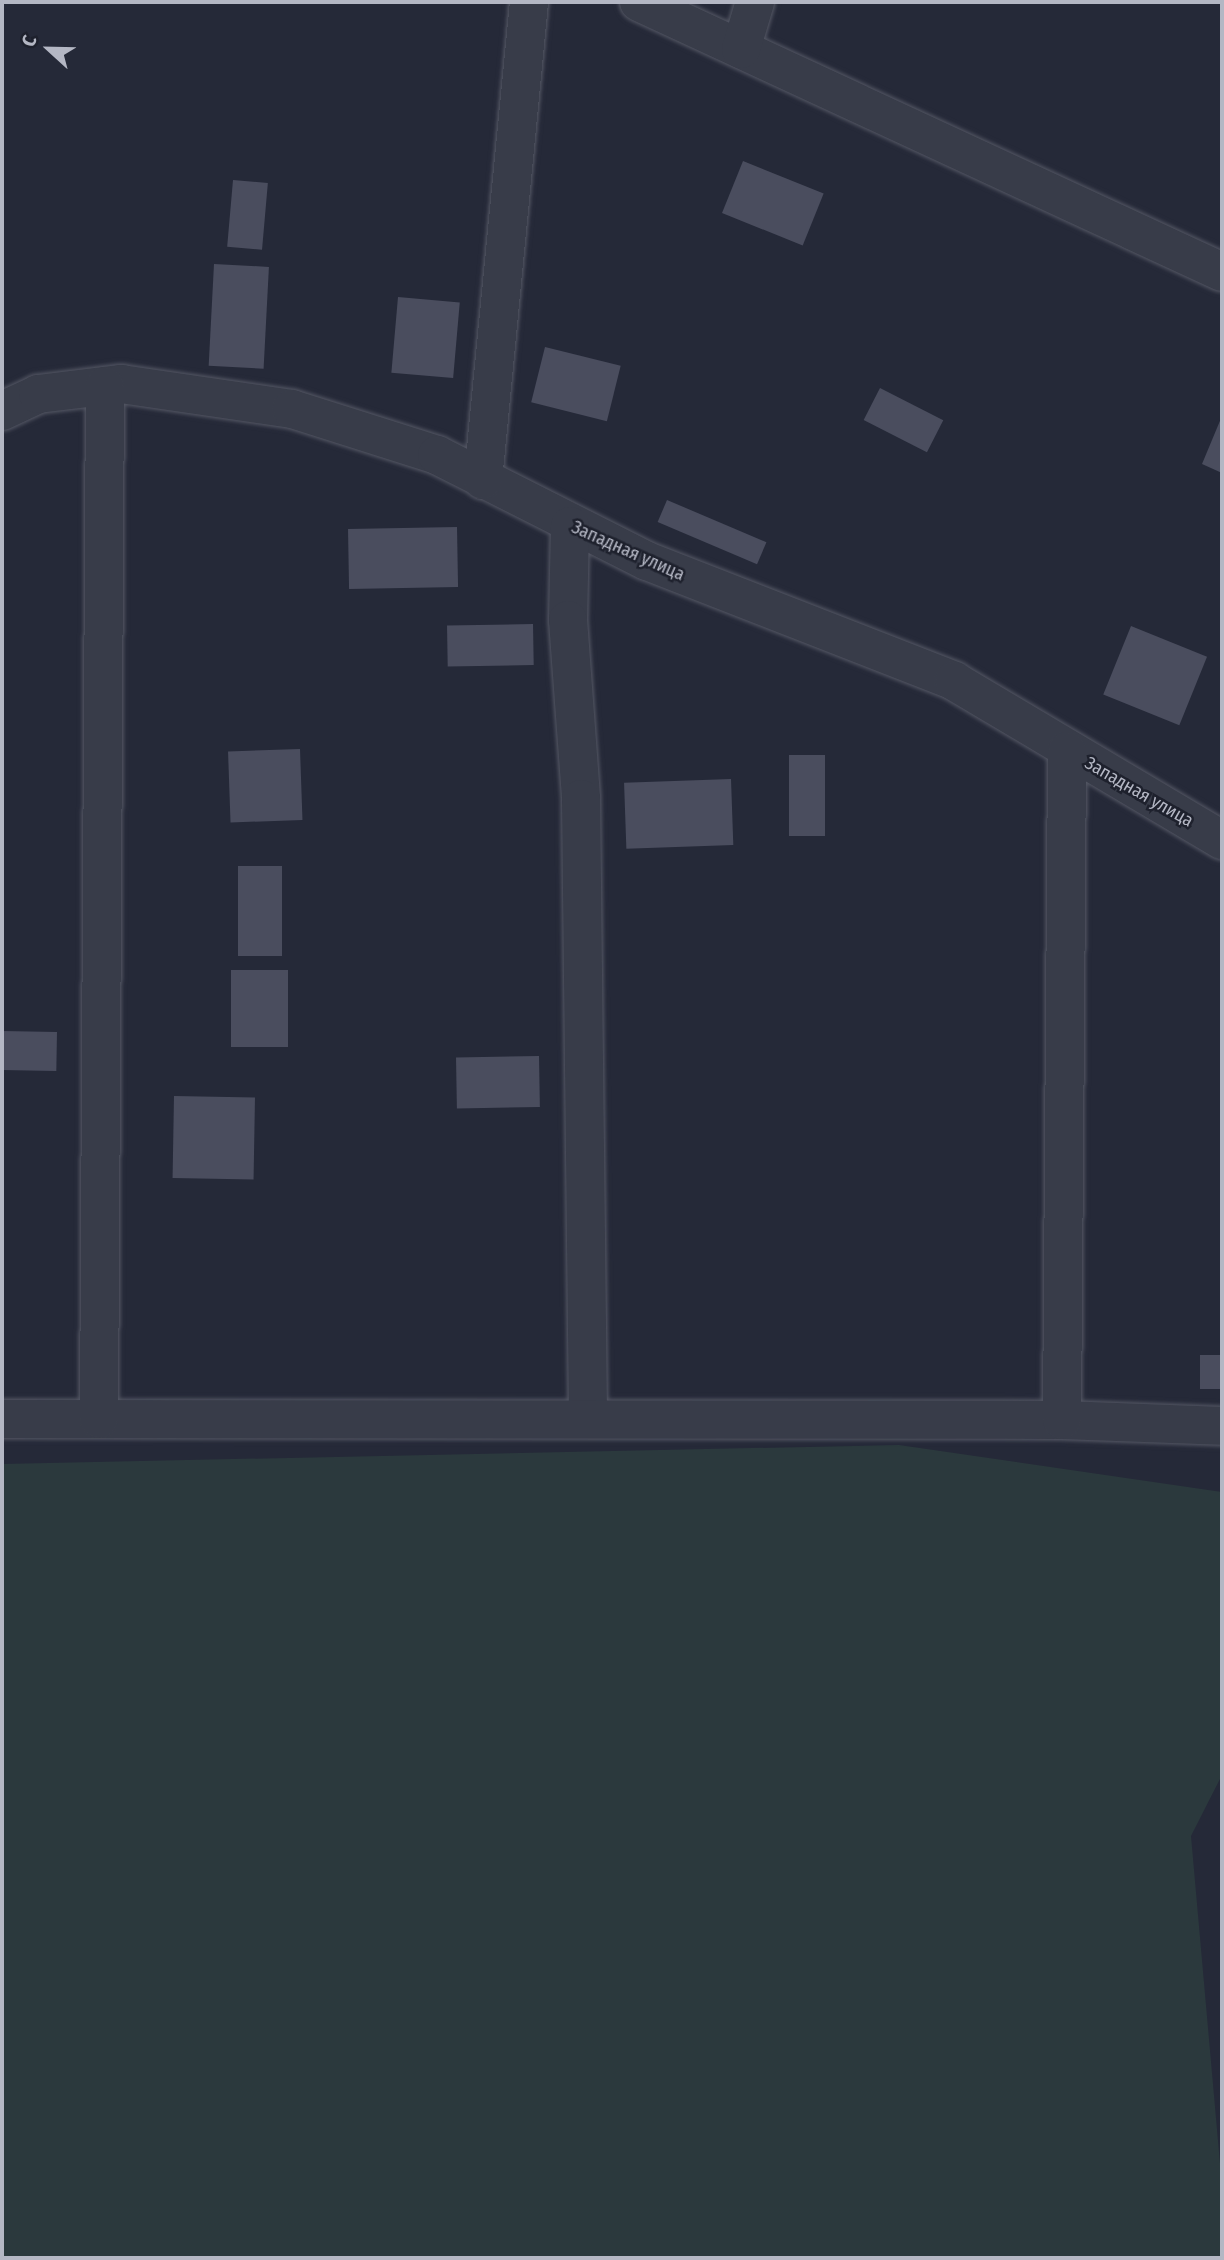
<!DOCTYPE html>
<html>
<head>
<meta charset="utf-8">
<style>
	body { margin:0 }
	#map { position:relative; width:1224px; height:2260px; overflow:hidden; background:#252938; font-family:"Fira Sans Condensed",sans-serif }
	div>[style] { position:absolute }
	.green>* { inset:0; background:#2b393d }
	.building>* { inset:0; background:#4a4d5e; transform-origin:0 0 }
	.roads { filter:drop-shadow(0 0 2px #545764) drop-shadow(0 0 2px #545764) }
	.street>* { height:38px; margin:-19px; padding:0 19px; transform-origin:19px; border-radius:19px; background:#383c49 }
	span { translate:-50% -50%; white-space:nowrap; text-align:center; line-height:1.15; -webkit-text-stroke:5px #1e212d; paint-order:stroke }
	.street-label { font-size:18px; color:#b4b7c4 }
	.frame { position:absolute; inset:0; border:4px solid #b4b7c4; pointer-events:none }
	.north { position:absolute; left:14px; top:14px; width:70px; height:70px; -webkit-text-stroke:5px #1e212d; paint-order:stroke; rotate:292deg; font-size:19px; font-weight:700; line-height:28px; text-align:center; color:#b4b7c4 }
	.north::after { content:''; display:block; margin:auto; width:24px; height:32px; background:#b4b7c4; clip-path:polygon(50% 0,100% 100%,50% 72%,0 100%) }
</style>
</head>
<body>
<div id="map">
	<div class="green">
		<div style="clip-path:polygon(899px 1445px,1222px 1492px,1222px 1775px,1191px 1836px,1222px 2186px,1222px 2258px,2px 2258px,2px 1464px)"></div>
	</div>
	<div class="building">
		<div style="left:743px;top:161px;width:87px;height:56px;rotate:22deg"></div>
		<div style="left:233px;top:180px;width:35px;height:67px;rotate:5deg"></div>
		<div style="left:214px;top:264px;width:55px;height:102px;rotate:3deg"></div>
		<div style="left:398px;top:297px;width:62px;height:76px;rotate:5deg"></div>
		<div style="left:545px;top:347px;width:78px;height:57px;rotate:14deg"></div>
		<div style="left:880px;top:388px;width:71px;height:36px;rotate:27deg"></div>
		<div style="clip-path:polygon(1222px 416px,1222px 473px,1202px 464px)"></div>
		<div style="left:667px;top:500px;width:108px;height:24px;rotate:23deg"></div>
		<div style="left:457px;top:527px;width:60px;height:109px;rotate:89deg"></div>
		<div style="left:533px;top:624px;width:41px;height:86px;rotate:89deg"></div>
		<div style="left:1131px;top:626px;width:82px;height:74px;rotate:22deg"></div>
		<div style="left:300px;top:749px;width:71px;height:72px;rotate:88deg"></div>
		<div style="left:789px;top:755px;width:36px;height:81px"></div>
		<div style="left:731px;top:779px;width:66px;height:107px;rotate:88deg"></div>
		<div style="left:238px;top:866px;width:44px;height:90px"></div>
		<div style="left:231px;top:970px;width:57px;height:77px"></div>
		<div style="left:2px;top:1031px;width:55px;height:39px;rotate:1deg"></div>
		<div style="left:539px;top:1056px;width:51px;height:83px;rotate:89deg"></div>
		<div style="left:174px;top:1096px;width:81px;height:82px;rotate:1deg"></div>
		<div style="left:1222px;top:1355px;width:34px;height:22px;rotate:90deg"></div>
	</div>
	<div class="roads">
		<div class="street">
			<div style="left:639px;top:2px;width:642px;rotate:24.85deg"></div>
			<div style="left:741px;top:49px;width:49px;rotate:-73.4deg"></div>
			<div style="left:2px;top:411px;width:40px;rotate:-25deg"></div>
			<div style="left:38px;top:394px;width:84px;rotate:-6.9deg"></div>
			<div style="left:121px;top:384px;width:173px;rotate:8.3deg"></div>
			<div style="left:292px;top:409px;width:152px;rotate:17.6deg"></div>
			<div style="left:437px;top:455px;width:235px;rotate:26.8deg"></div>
			<div style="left:647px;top:561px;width:330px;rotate:21.3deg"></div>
			<div style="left:954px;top:681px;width:312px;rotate:30.7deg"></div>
			<div style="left:483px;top:480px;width:480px;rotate:-84.5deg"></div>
			<div style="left:570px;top:526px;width:94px;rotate:91.2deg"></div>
			<div style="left:568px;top:620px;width:179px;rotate:85.8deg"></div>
			<div style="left:581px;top:799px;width:620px;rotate:89.35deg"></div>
			<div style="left:2px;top:1419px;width:1060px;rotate:0.05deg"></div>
			<div style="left:1062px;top:1420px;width:160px;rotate:2.1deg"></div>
			<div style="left:99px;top:1419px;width:1033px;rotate:-89.67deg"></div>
			<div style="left:1062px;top:1420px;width:669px;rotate:-89.57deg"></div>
		</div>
	</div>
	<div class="street-label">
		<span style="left:628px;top:551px;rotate:24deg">Западная улица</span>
		<span style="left:1139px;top:792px;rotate:30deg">Западная улица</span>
	</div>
	<div class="frame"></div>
	<div class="north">С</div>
</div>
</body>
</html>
